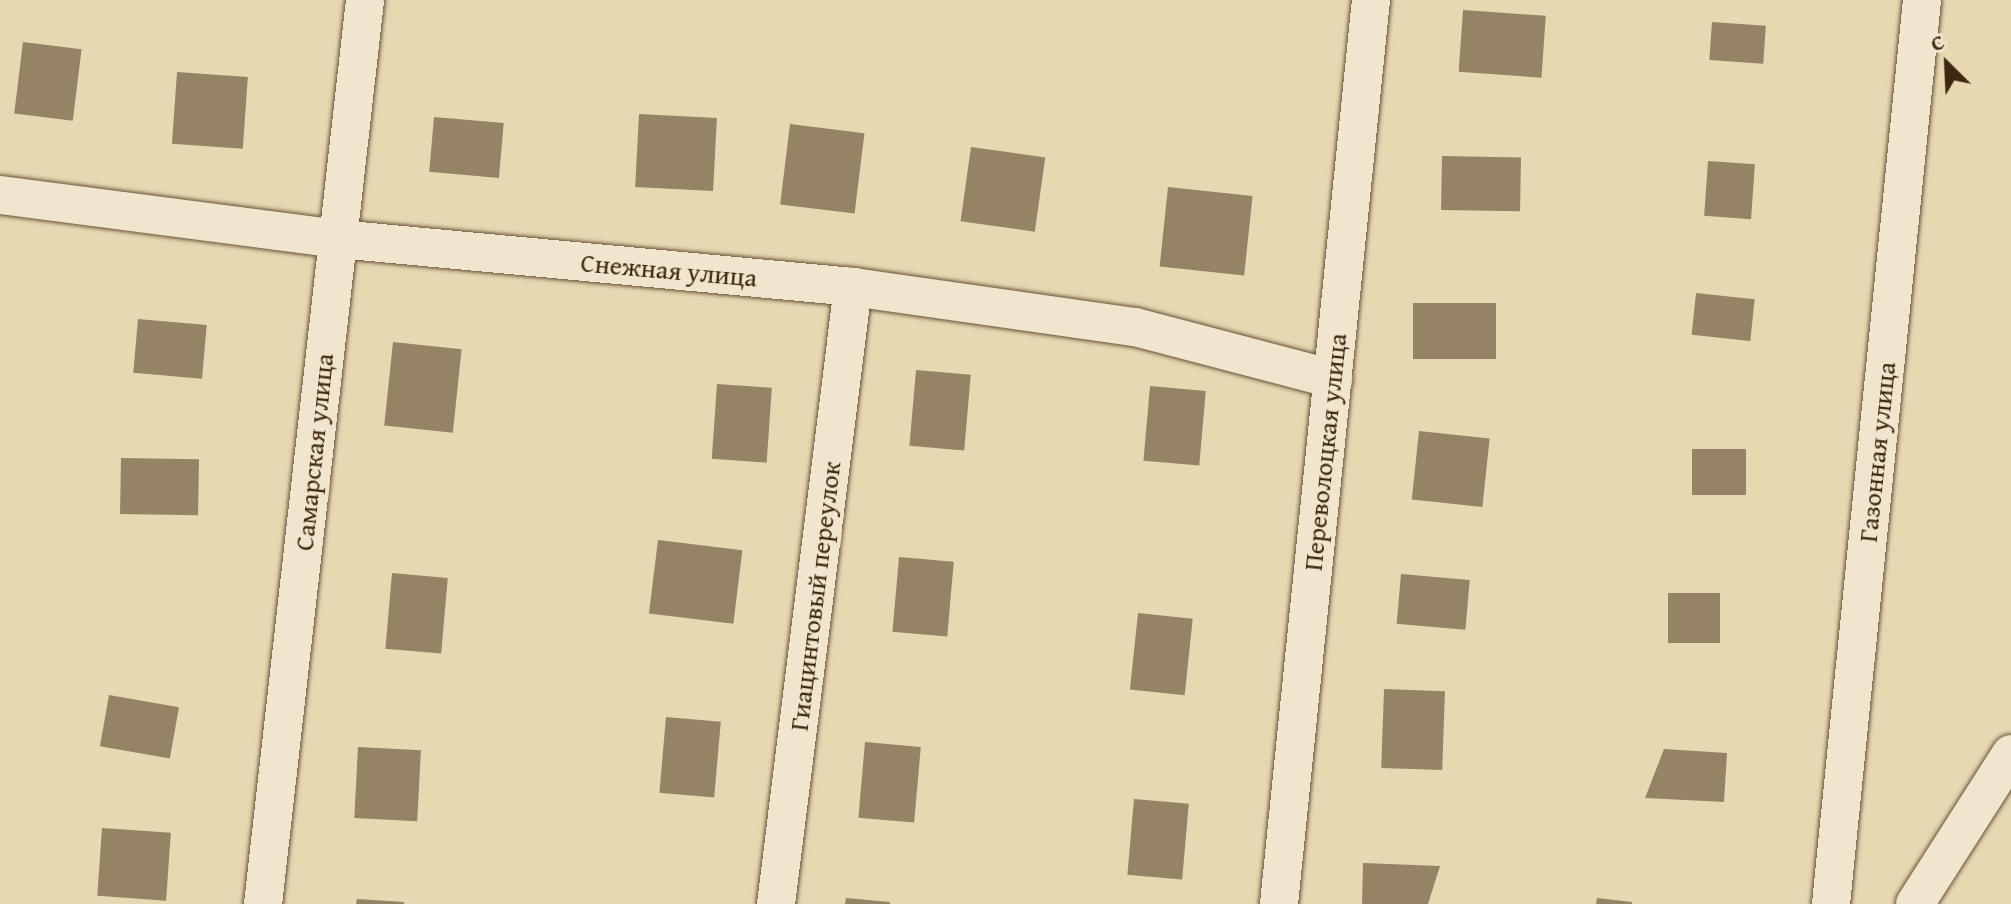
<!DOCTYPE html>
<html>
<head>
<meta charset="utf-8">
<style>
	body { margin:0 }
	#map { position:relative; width:2011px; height:904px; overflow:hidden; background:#e7d8b2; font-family:"Gentium Book Plus",serif }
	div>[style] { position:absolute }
	.building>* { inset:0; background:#968365; transform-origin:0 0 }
	.roads { filter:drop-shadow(0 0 2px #685239) drop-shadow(0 0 2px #685239) }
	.minor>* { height:38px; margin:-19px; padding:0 19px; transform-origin:19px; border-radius:19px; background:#efe6cd }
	span { translate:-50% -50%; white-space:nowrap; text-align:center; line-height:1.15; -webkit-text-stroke:8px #efe6cd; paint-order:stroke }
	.street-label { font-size:26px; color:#3e2611 }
	.north { position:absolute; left:1907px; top:24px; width:80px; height:80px; -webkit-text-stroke:6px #efe6cd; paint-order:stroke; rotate:336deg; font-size:22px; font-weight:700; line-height:32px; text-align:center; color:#3e2611 }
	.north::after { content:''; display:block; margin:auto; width:28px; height:36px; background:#3e2611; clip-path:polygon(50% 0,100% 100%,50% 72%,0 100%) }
</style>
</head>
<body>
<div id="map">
	<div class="building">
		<div style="left:1463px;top:10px;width:83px;height:62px;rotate:4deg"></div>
		<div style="left:1712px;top:22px;width:54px;height:38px;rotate:4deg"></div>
		<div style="left:23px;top:42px;width:59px;height:72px;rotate:7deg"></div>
		<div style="left:177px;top:72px;width:71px;height:72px;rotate:4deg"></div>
		<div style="left:639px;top:114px;width:78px;height:73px;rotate:3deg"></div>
		<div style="left:434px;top:117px;width:70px;height:55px;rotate:5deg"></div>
		<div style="left:790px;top:124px;width:75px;height:81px;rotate:7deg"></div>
		<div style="left:971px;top:147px;width:75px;height:75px;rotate:8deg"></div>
		<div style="left:1442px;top:156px;width:79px;height:54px;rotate:1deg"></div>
		<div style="left:1708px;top:161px;width:47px;height:55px;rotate:4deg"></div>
		<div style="left:1168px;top:187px;width:85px;height:80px;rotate:6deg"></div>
		<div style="left:1696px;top:293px;width:59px;height:42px;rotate:6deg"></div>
		<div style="left:1413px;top:303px;width:83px;height:56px"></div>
		<div style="left:138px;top:319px;width:69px;height:54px;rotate:5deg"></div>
		<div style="left:393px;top:342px;width:69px;height:84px;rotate:6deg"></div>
		<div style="left:916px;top:370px;width:55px;height:76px;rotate:5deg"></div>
		<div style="left:717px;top:384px;width:55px;height:75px;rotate:4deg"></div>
		<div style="left:1150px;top:386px;width:56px;height:75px;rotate:5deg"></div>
		<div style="left:1419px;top:431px;width:71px;height:69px;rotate:6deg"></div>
		<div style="left:1746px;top:449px;width:46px;height:54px;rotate:90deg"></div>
		<div style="left:121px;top:458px;width:78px;height:56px;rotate:1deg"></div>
		<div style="left:658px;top:540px;width:85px;height:74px;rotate:7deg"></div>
		<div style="left:899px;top:557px;width:55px;height:75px;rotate:5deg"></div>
		<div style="left:392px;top:573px;width:56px;height:76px;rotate:5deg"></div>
		<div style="left:1401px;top:574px;width:69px;height:50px;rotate:5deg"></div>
		<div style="left:1668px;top:593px;width:52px;height:50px"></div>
		<div style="left:1138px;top:613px;width:55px;height:77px;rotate:6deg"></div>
		<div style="left:1384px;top:689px;width:61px;height:79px;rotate:2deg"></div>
		<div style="left:109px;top:695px;width:71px;height:52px;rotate:10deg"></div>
		<div style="left:666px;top:717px;width:55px;height:76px;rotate:5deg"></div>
		<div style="left:865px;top:742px;width:56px;height:76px;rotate:5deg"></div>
		<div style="left:358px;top:747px;width:63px;height:71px;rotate:3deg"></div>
		<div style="clip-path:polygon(1664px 749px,1727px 753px,1724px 802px,1645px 798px)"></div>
		<div style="left:1134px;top:799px;width:55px;height:76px;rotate:5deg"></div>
		<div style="left:102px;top:828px;width:69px;height:68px;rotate:4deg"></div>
		<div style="clip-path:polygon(1363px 863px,1440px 866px,1428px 904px,1362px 904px)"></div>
		<div style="clip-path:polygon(846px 898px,890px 902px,890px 904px,845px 904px)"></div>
		<div style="clip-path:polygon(1597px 898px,1632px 902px,1632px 904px,1596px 904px)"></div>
		<div style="clip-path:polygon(357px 899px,404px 902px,404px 904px,356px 904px)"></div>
	</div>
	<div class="roads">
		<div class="minor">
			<div style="left:0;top:195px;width:341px;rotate:7.4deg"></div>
			<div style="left:338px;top:239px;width:517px;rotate:5.32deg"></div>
			<div style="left:853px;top:287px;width:285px;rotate:8.1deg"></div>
			<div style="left:1135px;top:327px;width:205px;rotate:14.7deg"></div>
			<div style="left:263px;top:904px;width:910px;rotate:-83.56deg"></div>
			<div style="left:776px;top:904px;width:622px;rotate:-82.89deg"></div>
			<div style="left:1279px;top:904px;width:909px;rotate:-84.19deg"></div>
			<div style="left:1831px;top:904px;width:909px;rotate:-84.25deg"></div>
			<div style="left:1915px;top:904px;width:178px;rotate:-57.4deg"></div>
		</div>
	</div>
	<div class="street-label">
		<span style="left:669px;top:270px;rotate:5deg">Снежная улица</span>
		<span style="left:314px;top:452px;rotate:-84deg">Самарская улица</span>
		<span style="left:1325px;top:452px;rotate:-84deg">Переволоцкая улица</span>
		<span style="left:1877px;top:452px;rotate:-84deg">Газонная улица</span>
		<span style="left:815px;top:596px;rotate:-83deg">Гиацинтовый переулок</span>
	</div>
	<div class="north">С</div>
</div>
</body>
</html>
